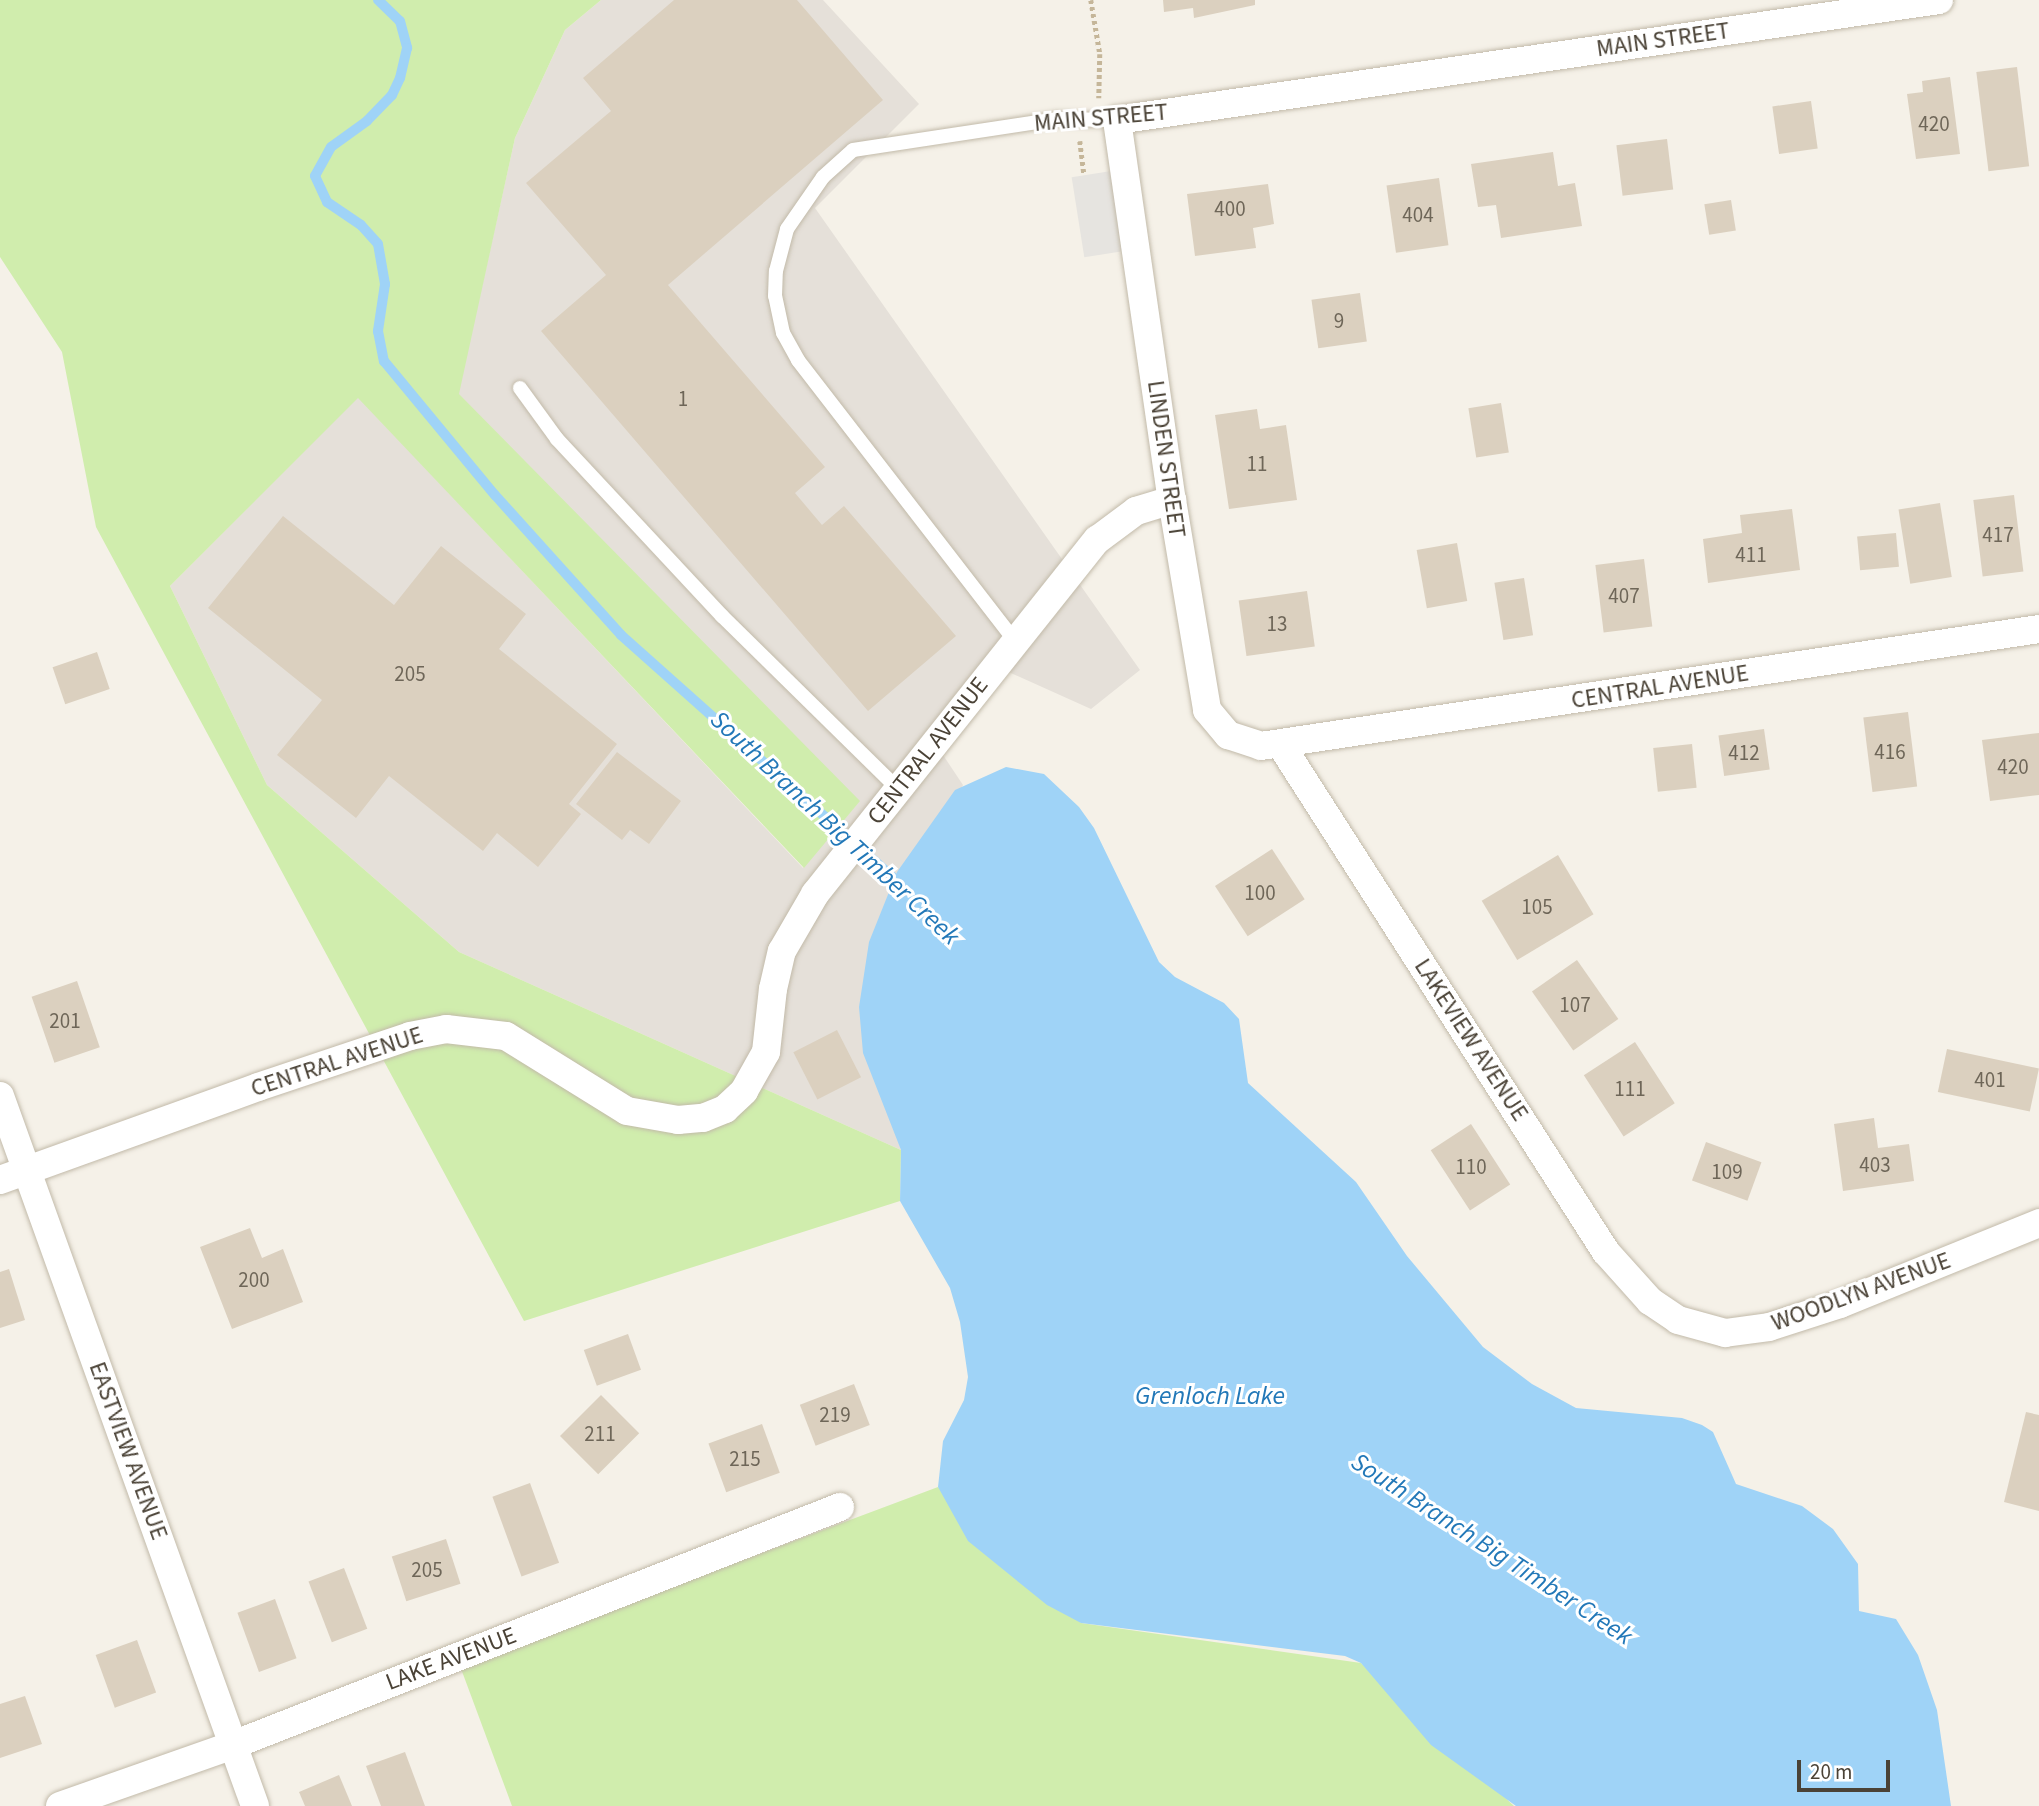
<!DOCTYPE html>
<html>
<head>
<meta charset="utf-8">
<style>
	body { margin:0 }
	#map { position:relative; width:2039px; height:1806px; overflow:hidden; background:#f5f1e8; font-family:"Source Sans 3",sans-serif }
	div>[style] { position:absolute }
	.industrial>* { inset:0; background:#e5e0d9 }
	.green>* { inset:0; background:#d0edad }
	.parking>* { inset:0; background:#e6e4e0; transform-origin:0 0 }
	.water>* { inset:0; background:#9fd3f7 }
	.stream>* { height:10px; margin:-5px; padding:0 5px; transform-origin:5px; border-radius:5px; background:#9fd3f7 }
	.building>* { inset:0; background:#dbd0bf; transform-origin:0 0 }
	.path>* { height:4.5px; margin-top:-2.25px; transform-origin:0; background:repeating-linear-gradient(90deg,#c5b699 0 3.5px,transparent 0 7px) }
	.roads { filter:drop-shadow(0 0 2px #c2baa9) drop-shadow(0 0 2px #c2baa9) }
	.lane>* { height:14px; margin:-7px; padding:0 7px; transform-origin:7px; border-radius:7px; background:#fff }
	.street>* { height:28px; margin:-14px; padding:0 14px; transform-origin:14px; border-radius:14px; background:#fff }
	span { translate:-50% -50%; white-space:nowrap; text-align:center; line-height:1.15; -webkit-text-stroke:6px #fff; paint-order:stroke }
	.number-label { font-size:21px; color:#6e6658 }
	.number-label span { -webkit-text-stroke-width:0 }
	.street-label { font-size:24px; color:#4a4236 }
	.water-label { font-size:26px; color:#2278b8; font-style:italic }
	.scale { position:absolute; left:1797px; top:1760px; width:93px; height:32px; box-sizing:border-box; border:4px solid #4a4236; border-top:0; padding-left:9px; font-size:21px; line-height:24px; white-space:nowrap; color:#4a4236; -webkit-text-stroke:5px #fff; paint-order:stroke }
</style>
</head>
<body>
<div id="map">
	<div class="industrial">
		<div style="clip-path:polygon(601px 0,823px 0,919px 104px,815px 208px,1140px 670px,1091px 709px,993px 665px,935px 743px,963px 785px,859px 1007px,901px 1150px,459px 952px,267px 785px,170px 586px,358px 397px,803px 868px,859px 801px,458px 394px,515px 138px,565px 30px)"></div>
	</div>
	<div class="green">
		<div style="clip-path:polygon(0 0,601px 0,565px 30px,515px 138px,459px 394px,860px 801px,804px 868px,358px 398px,170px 586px,267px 785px,459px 952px,901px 1150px,900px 1201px,524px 1321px,96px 527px,62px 352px,0 257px)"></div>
		<div style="clip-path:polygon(938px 1487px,1081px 1623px,1361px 1663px,1514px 1806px,512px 1806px,460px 1666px)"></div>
	</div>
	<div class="parking">
		<div style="left:1124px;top:169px;width:81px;height:53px;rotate:81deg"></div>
	</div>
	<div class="water">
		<div style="clip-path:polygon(1006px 767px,1044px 774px,1079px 807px,1094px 828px,1159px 962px,1175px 977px,1224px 1003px,1239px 1019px,1248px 1083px,1356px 1182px,1407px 1256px,1483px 1347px,1532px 1384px,1576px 1408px,1682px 1418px,1702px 1425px,1713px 1432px,1736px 1484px,1802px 1506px,1833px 1529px,1858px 1564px,1859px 1611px,1896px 1619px,1918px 1655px,1937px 1710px,1951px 1806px,1516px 1806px,1431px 1745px,1361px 1663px,1345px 1656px,1081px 1623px,1047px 1605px,968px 1541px,938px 1487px,943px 1441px,964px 1400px,968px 1377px,960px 1322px,950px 1288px,900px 1201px,901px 1150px,863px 1053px,859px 1007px,869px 942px,897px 872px,955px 790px)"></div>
	</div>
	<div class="stream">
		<div style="left:378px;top:0;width:30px;rotate:44deg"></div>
		<div style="left:400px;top:21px;width:28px;rotate:75deg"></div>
		<div style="left:407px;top:48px;width:31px;rotate:103deg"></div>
		<div style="left:400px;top:78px;width:19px;rotate:115deg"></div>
		<div style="left:392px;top:95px;width:36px;rotate:134deg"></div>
		<div style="left:367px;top:121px;width:44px;rotate:144.2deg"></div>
		<div style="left:331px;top:147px;width:33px;rotate:119deg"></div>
		<div style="left:315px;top:176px;width:29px;rotate:65deg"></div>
		<div style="left:327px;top:202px;width:41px;rotate:34.1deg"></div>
		<div style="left:361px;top:225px;width:25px;rotate:48deg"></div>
		<div style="left:378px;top:244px;width:41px;rotate:80.1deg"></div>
		<div style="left:385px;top:284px;width:48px;rotate:98.5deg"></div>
		<div style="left:378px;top:331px;width:31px;rotate:79deg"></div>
		<div style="left:384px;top:361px;width:174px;rotate:50.4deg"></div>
		<div style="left:495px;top:495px;width:188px;rotate:48deg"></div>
		<div style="left:621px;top:635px;width:378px;rotate:41.7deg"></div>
	</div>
	<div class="building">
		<div style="clip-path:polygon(674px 0,797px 0,883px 100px,668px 285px,825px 467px,795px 493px,822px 525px,844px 506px,956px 636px,868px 711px,541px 331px,606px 275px,526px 183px,611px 111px,583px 78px)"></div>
		<div style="clip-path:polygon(1163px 0,1255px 0,1255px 5px,1194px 18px,1193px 8px,1164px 12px)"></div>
		<div style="left:2017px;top:67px;width:100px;height:41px;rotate:83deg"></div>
		<div style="clip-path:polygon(1950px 77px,1960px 154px,1916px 159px,1907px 94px,1923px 92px,1922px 81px)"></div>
		<div style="left:1811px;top:101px;width:48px;height:39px;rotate:82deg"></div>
		<div style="left:1667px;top:139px;width:51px;height:51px;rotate:83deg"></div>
		<div style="clip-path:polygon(1553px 152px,1558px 186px,1575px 183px,1582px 226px,1501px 238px,1496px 205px,1478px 207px,1471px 164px)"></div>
		<div style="left:1439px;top:178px;width:68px;height:53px;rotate:82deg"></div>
		<div style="clip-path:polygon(1268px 184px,1274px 224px,1253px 228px,1256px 248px,1195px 256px,1187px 194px)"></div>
		<div style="left:1731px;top:200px;width:31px;height:27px;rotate:81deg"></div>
		<div style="left:1360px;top:293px;width:49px;height:49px;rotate:82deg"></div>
		<div style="left:1501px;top:403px;width:50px;height:33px;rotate:81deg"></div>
		<div style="clip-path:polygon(1257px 409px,1260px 429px,1286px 425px,1297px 500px,1229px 509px,1215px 415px)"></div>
		<div style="left:2014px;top:495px;width:77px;height:41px;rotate:83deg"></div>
		<div style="left:1940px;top:503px;width:75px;height:42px;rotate:81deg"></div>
		<div style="clip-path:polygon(1792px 509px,1800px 570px,1708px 583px,1703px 539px,1742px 533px,1740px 515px)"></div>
		<div style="clip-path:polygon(283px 516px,394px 605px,441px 546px,526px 614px,499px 649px,617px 744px,569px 804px,581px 814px,538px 867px,497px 833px,483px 851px,389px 776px,356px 818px,277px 755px,322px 700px,208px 608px)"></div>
		<div style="left:1896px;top:533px;width:34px;height:39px;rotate:85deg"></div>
		<div style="left:1457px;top:543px;width:59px;height:41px;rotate:80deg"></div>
		<div style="left:1644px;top:559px;width:68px;height:49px;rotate:83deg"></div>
		<div style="left:1524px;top:578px;width:58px;height:30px;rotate:81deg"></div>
		<div style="left:1307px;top:591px;width:56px;height:69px;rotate:82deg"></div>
		<div style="left:97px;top:652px;width:39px;height:47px;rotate:71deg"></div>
		<div style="left:1908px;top:712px;width:75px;height:45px;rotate:83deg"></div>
		<div style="left:1764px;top:729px;width:41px;height:46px;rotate:82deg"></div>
		<div style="clip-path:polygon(2039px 733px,2039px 795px,1990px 801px,1982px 740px)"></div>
		<div style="left:1692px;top:744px;width:44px;height:39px;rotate:84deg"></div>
		<div style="clip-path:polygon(617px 752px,681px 801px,649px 844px,630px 830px,622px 840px,576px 804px)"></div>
		<div style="left:1272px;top:849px;width:60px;height:68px;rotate:57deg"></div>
		<div style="left:1558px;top:855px;width:69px;height:89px;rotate:59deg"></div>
		<div style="left:1577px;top:960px;width:72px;height:55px;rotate:55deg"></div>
		<div style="left:77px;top:981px;width:70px;height:48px;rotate:71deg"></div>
		<div style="left:837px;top:1030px;width:53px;height:49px;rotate:63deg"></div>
		<div style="left:1635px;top:1042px;width:73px;height:61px;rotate:57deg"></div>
		<div style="left:1947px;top:1049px;width:94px;height:44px;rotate:12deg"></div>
		<div style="clip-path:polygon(1874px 1118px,1878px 1148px,1909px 1144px,1914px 1181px,1843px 1191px,1834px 1124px)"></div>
		<div style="left:1471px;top:1124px;width:72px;height:48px;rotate:57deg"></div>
		<div style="left:1706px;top:1142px;width:59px;height:41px;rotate:20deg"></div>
		<div style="clip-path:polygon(250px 1228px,262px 1258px,283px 1249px,303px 1302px,232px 1329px,200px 1247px)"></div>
		<div style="clip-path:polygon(9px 1269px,25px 1320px,0 1328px,0 1272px)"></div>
		<div style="left:628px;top:1334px;width:38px;height:47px;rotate:70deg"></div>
		<div style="left:854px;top:1384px;width:44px;height:58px;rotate:69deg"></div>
		<div style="left:601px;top:1395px;width:54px;height:58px;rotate:45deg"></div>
		<div style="clip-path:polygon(2026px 1412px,2039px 1415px,2039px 1511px,2004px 1502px)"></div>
		<div style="left:762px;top:1424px;width:52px;height:57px;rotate:70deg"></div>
		<div style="left:530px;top:1483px;width:85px;height:40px;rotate:70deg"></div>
		<div style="left:446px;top:1539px;width:47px;height:57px;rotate:72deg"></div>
		<div style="left:344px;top:1568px;width:65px;height:38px;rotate:69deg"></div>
		<div style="left:275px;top:1599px;width:63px;height:40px;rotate:70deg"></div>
		<div style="left:137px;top:1640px;width:56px;height:44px;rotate:70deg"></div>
		<div style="clip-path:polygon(25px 1696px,42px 1744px,0 1758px,0 1704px)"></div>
		<div style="clip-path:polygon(405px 1752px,425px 1806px,381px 1806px,366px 1766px)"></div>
		<div style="clip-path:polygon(339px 1775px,352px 1806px,305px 1806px,299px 1792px)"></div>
	</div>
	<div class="path">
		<div style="left:1091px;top:0;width:55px;rotate:80.5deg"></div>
		<div style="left:1100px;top:54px;width:44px;rotate:91.3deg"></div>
		<div style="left:1080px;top:141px;width:34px;rotate:83deg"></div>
	</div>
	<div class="roads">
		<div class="lane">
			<div style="left:520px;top:388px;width:63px;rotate:54deg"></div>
			<div style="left:557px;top:439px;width:242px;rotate:47deg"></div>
			<div style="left:722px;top:616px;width:247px;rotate:44.5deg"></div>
			<div style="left:1015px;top:641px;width:355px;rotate:-127.7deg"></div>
			<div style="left:798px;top:360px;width:31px;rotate:-119deg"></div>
			<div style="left:783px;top:333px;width:38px;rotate:-102deg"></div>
			<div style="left:775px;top:296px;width:25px;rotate:-88deg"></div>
			<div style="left:776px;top:271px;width:43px;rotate:-75.3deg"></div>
			<div style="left:787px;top:229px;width:63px;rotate:-55.3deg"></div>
			<div style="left:823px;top:177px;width:40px;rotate:-42deg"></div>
			<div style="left:853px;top:150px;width:206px;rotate:-8.6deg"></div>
			<div style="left:1057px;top:119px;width:60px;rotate:1deg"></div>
		</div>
		<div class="street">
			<div style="left:1939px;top:0;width:831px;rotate:171.69deg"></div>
			<div style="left:1117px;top:120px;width:384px;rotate:81.8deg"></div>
			<div style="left:1172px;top:500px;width:213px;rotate:80.5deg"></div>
			<div style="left:1207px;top:710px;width:33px;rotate:50deg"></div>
			<div style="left:1228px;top:735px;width:35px;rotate:18deg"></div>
			<div style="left:1261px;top:746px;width:787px;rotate:-8.55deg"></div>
			<div style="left:1281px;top:745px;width:602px;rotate:57.34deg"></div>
			<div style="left:1606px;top:1252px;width:66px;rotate:48.1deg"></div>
			<div style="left:1650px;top:1301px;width:34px;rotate:34deg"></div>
			<div style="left:1678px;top:1320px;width:49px;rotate:15.5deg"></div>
			<div style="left:1725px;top:1333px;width:44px;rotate:-7.8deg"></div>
			<div style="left:1769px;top:1327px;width:75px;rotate:-17.9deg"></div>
			<div style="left:1840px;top:1304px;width:215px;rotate:-22.1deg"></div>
			<div style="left:0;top:1096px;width:754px;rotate:70.24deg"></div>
			<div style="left:0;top:1180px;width:274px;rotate:-19.8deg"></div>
			<div style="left:258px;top:1087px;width:160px;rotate:-18.5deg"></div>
			<div style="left:410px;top:1036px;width:37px;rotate:-11deg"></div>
			<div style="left:446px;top:1029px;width:60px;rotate:6.7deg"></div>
			<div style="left:506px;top:1036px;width:142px;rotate:31.8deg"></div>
			<div style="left:627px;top:1111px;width:52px;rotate:10deg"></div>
			<div style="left:678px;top:1120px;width:25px;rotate:-5deg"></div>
			<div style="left:703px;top:1118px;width:24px;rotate:-22deg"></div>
			<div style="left:725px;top:1109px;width:26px;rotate:-43deg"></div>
			<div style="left:744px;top:1091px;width:45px;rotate:-60.6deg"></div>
			<div style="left:766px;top:1052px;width:63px;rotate:-83.7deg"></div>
			<div style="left:773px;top:989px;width:39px;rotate:-77deg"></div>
			<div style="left:782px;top:951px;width:66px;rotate:-59.9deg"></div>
			<div style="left:815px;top:894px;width:453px;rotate:-51.5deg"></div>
			<div style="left:1097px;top:540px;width:49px;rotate:-36.6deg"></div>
			<div style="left:1136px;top:511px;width:38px;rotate:-17deg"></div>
			<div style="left:60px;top:1806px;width:183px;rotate:-19.4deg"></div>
			<div style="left:233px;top:1745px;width:652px;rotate:-21.41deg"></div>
		</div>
	</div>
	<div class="number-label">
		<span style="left:1934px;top:124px">420</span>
		<span style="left:1230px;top:209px">400</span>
		<span style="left:1418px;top:215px">404</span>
		<span style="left:1339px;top:321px">9</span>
		<span style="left:683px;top:399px">1</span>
		<span style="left:1257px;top:464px">11</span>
		<span style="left:1998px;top:535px">417</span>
		<span style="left:1751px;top:555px">411</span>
		<span style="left:1624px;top:596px">407</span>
		<span style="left:1277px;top:624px">13</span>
		<span style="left:410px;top:674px">205</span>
		<span style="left:1890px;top:752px">416</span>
		<span style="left:1744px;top:753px">412</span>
		<span style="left:2013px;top:767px">420</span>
		<span style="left:1260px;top:893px">100</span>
		<span style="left:1537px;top:907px">105</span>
		<span style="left:1575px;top:1005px">107</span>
		<span style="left:65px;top:1021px">201</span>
		<span style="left:1990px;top:1080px">401</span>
		<span style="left:1630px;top:1089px">111</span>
		<span style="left:1875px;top:1165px">403</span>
		<span style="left:1471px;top:1167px">110</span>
		<span style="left:1727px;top:1172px">109</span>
		<span style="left:254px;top:1280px">200</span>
		<span style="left:835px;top:1415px">219</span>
		<span style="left:600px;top:1434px">211</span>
		<span style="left:745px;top:1459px">215</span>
		<span style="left:427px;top:1570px">205</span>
	</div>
	<div class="street-label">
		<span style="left:1663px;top:40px;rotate:-8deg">MAIN STREET</span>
		<span style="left:1101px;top:118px;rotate:-5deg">MAIN STREET</span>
		<span style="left:1166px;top:459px;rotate:82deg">LINDEN STREET</span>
		<span style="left:1660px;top:687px;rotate:-9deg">CENTRAL AVENUE</span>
		<span style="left:928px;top:751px;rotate:-52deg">CENTRAL AVENUE</span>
		<span style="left:1471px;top:1040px;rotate:57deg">LAKEVIEW AVENUE</span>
		<span style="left:337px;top:1062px;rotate:-18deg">CENTRAL AVENUE</span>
		<span style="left:1861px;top:1292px;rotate:-20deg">WOODLYN AVENUE</span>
		<span style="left:128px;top:1451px;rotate:70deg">EASTVIEW AVENUE</span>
		<span style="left:451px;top:1659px;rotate:-21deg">LAKE AVENUE</span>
	</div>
	<div class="water-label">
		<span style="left:835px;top:828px;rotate:43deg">South Branch Big Timber Creek</span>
		<span style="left:1210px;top:1396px">Grenloch Lake</span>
		<span style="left:1492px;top:1549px;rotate:33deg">South Branch Big Timber Creek</span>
	</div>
	<div class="scale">20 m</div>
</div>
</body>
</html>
